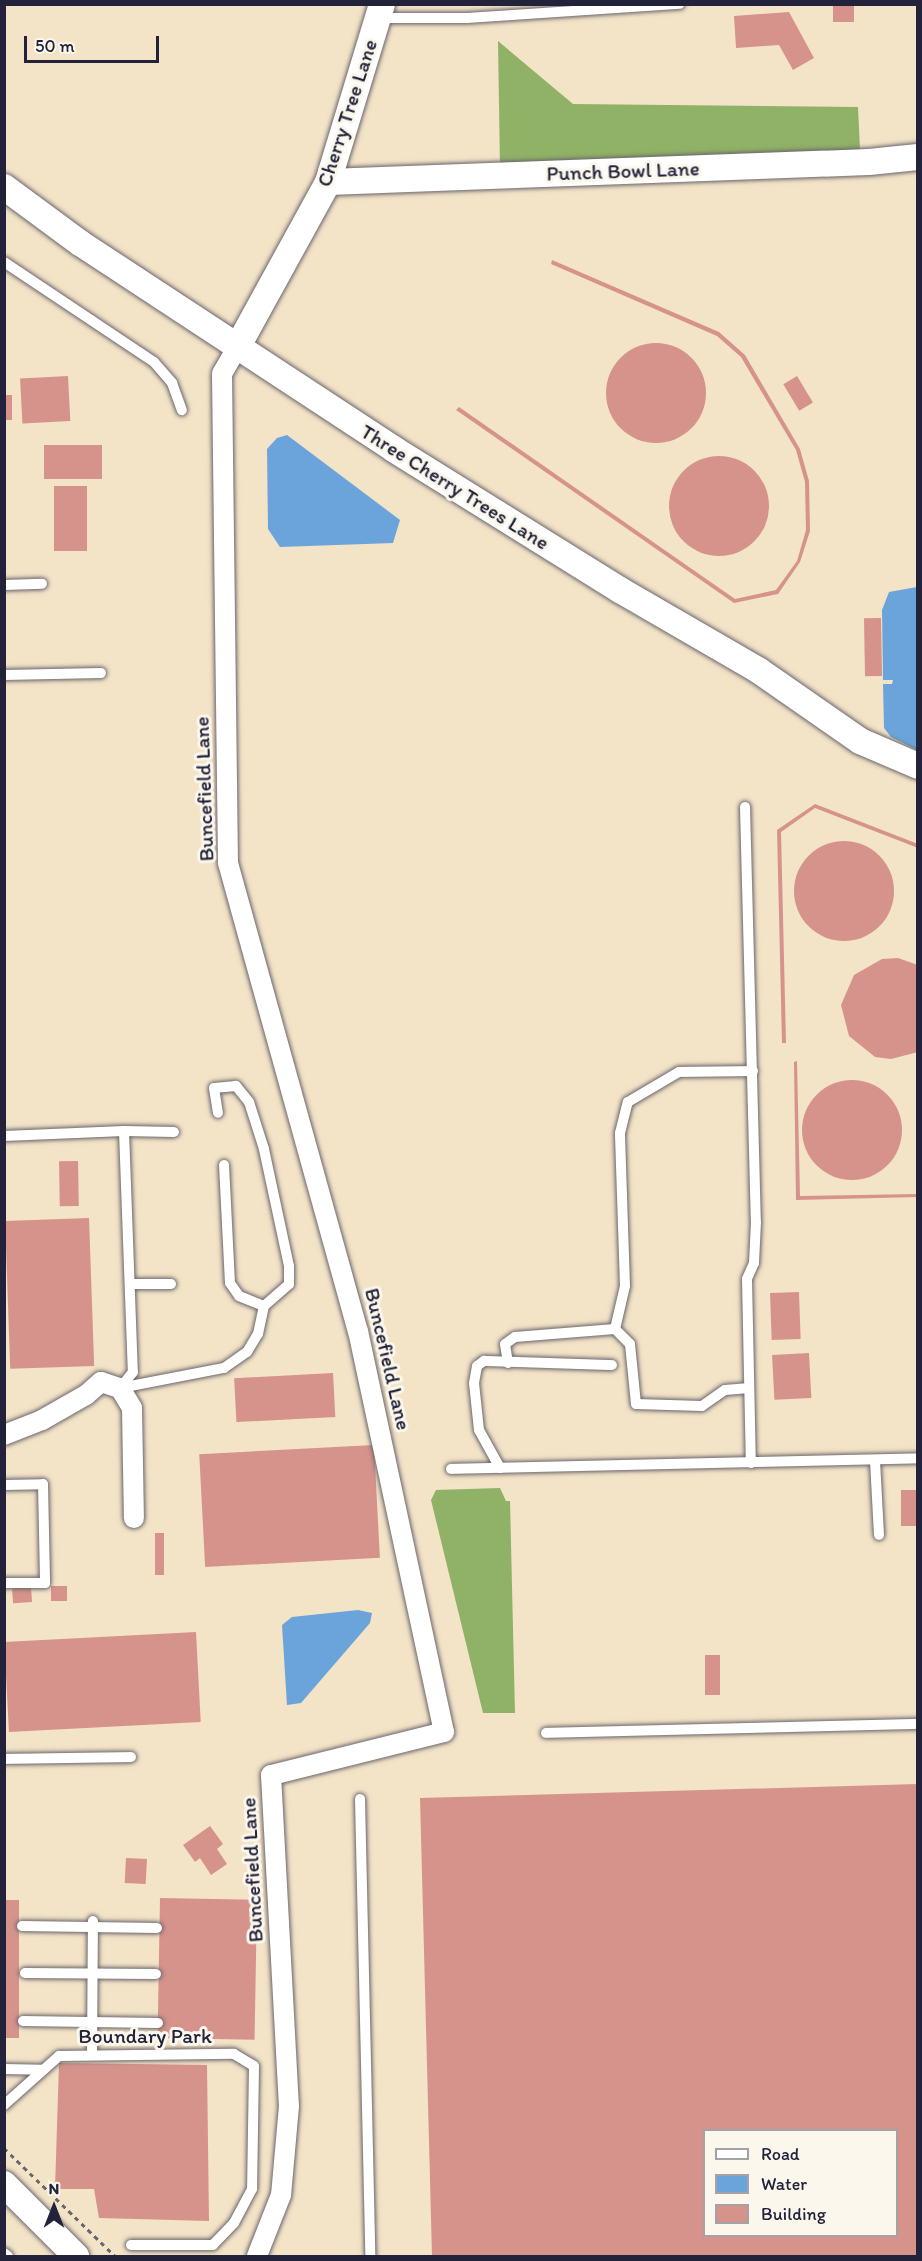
<!DOCTYPE html>
<html>
<head>
<meta charset="utf-8">
<style>
	body { margin:0 }
	#map { position:relative; width:922px; height:2261px; overflow:hidden; background:#f3e3c7; font-family:Itim,sans-serif }
	div>[style] { position:absolute }
	.forest>* { inset:0; background:#90b266 }
	.water>* { inset:0; background:#6ba4da }
	.building>* { inset:0; background:#d6938c; transform-origin:0 0 }
	.round { border-radius:50% }
	.path>* { height:3px; margin-top:-1.5px; transform-origin:0; background:repeating-linear-gradient(90deg,#6b666c 0 4.5px,transparent 0 9px) }
	.roads { filter:drop-shadow(0 0 2px #6b666c) drop-shadow(0 0 2px #6b666c) }
	.service>* { height:10px; margin:-5px; padding:0 5px; transform-origin:5px; border-radius:5px; background:#fff }
	.minor>* { height:20px; margin:-10px; padding:0 10px; transform-origin:10px; border-radius:10px; background:#fff }
	.tertiary>* { height:26px; margin:-13px; padding:0 13px; transform-origin:13px; border-radius:13px; background:#fff }
	span { translate:-50% -50%; white-space:nowrap; text-align:center; line-height:1.15; -webkit-text-stroke:6px #fbf7ec; paint-order:stroke }
	.street-label { font-size:21px; color:#22223b }
	.frame { position:absolute; inset:0; border:6px solid #22223b; pointer-events:none }
	.legend { position:absolute; left:703px; top:2129px; width:195px; height:108px; box-sizing:border-box; background:#fbf7ec; border:2px solid #a4a2a5; margin:0; padding:8px 10px; list-style:none; font-size:18px; color:#22223b }
	.legend li { display:flex; align-items:center; gap:12px; height:30px }
	.legend b { width:30px; border:2px solid #a4a2a5 }
	.north { position:absolute; left:24px; top:2177px; width:60px; height:60px; -webkit-text-stroke:4px #fbf7ec; paint-order:stroke; rotate:0deg; font-size:16px; font-weight:700; line-height:24px; text-align:center; color:#22223b }
	.north::after { content:''; display:block; margin:auto; width:21px; height:27px; background:#22223b; clip-path:polygon(50% 0,100% 100%,50% 72%,0 100%) }
	.scale { position:absolute; left:24px; top:36px; width:135px; height:27px; box-sizing:border-box; border:3px solid #22223b; border-top:0; padding-left:8px; font-size:18px; line-height:21px; white-space:nowrap; color:#22223b; -webkit-text-stroke:4px #fbf7ec; paint-order:stroke }
</style>
</head>
<body>
<div id="map">
	<div class="forest">
		<div style="clip-path:polygon(498px 41px,573px 104px,858px 107px,860px 150px,500px 169px)"></div>
		<div style="clip-path:polygon(500px 1488px,506px 1501px,510px 1501px,515px 1713px,483px 1713px,431px 1500px,436px 1490px)"></div>
	</div>
	<div class="water">
		<div style="clip-path:polygon(287px 435px,400px 520px,393px 543px,280px 547px,268px 529px,267px 449px,277px 438px)"></div>
		<div style="clip-path:polygon(917px 587px,918px 587px,917px 750px,891px 737px,884px 728px,883px 684px,892px 684px,893px 680px,883px 680px,882px 610px,889px 592px)"></div>
		<div style="clip-path:polygon(358px 1610px,372px 1613px,370px 1623px,301px 1703px,287px 1705px,282px 1625px,292px 1617px)"></div>
	</div>
	<div class="building">
		<div style="left:833px;top:4px;width:21px;height:18px"></div>
		<div style="clip-path:polygon(789px 12px,814px 58px,793px 70px,779px 45px,736px 48px,734px 16px)"></div>
		<div style="clip-path:polygon(552px 260px,719px 332px,745px 355px,800px 449px,809px 481px,810px 531px,800px 562px,778px 594px,734px 603px,456px 410px,459px 407px,735px 599px,776px 590px,797px 561px,806px 530px,805px 482px,796px 450px,741px 357px,717px 336px,551px 264px)"></div>
		<div class="round" style="left:606px;top:343px;width:100px;height:100px"></div>
		<div style="left:68px;top:376px;width:45px;height:48px;rotate:87deg"></div>
		<div style="left:797px;top:376px;width:31px;height:16px;rotate:59deg"></div>
		<div style="left:4px;top:395px;width:8px;height:25px"></div>
		<div style="left:44px;top:445px;width:58px;height:34px"></div>
		<div class="round" style="left:669px;top:456px;width:100px;height:100px"></div>
		<div style="left:54px;top:486px;width:33px;height:65px"></div>
		<div style="left:881px;top:618px;width:58px;height:17px;rotate:89deg"></div>
		<div style="clip-path:polygon(815px 804px,918px 844px,918px 848px,815px 808px,781px 832px,786px 1043px,782px 1043px,777px 830px)"></div>
		<div class="round" style="left:794px;top:841px;width:100px;height:100px"></div>
		<div style="clip-path:polygon(898px 958px,918px 965px,918px 1052px,891px 1059px,875px 1057px,849px 1036px,841px 1005px,854px 975px,882px 959px)"></div>
		<div style="clip-path:polygon(797px 1061px,800px 1196px,918px 1194px,918px 1197px,796px 1200px,794px 1062px)"></div>
		<div class="round" style="left:802px;top:1080px;width:100px;height:100px"></div>
		<div style="left:78px;top:1161px;width:45px;height:19px;rotate:89deg"></div>
		<div style="left:89px;top:1218px;width:148px;height:84px;rotate:88deg"></div>
		<div style="left:799px;top:1292px;width:47px;height:29px;rotate:88deg"></div>
		<div style="left:809px;top:1353px;width:45px;height:37px;rotate:87deg"></div>
		<div style="left:333px;top:1373px;width:44px;height:99px;rotate:87deg"></div>
		<div style="left:374px;top:1445px;width:113px;height:175px;rotate:87deg"></div>
		<div style="left:918px;top:1490px;width:36px;height:17px;rotate:90deg"></div>
		<div style="left:155px;top:1533px;width:9px;height:42px"></div>
		<div style="left:51px;top:1586px;width:16px;height:15px"></div>
		<div style="left:31px;top:1587px;width:15px;height:19px;rotate:86deg"></div>
		<div style="left:196px;top:1632px;width:90px;height:192px;rotate:87deg"></div>
		<div style="left:705px;top:1655px;width:15px;height:40px"></div>
		<div style="clip-path:polygon(evenodd,918px 1784px,918px 2256px,432px 2256px,420px 1798px,918px 1784px,704px 2130px,896px 2130px,896px 2236px,704px 2236px,704px 2130px)"></div>
		<div style="clip-path:polygon(210px 1826px,223px 1844px,217px 1849px,227px 1864px,211px 1875px,200px 1858px,195px 1862px,183px 1845px)"></div>
		<div style="left:126px;top:1858px;width:21px;height:25px;rotate:3deg"></div>
		<div style="left:160px;top:1898px;width:97px;height:140px;rotate:1deg"></div>
		<div style="left:4px;top:1900px;width:15px;height:138px"></div>
		<div style="clip-path:polygon(59px 2063px,207px 2065px,209px 2221px,99px 2218px,94px 2189px,55px 2189px)"></div>
	</div>
	<div class="path">
		<div style="left:4px;top:2148px;width:155px;rotate:44.2deg"></div>
	</div>
	<div class="roads">
		<div class="service">
			<div style="left:378px;top:18px;width:89px"></div>
			<div style="left:467px;top:18px;width:213px;rotate:-3.8deg"></div>
			<div style="left:4px;top:262px;width:180px;rotate:33.7deg"></div>
			<div style="left:154px;top:362px;width:28px;rotate:49deg"></div>
			<div style="left:172px;top:383px;width:29px;rotate:70deg"></div>
			<div style="left:4px;top:585px;width:38px;rotate:-2deg"></div>
			<div style="left:4px;top:675px;width:97px;rotate:-1.2deg"></div>
			<div style="left:745px;top:807px;width:415px;rotate:88.5deg"></div>
			<div style="left:756px;top:1222px;width:41px;rotate:92.8deg"></div>
			<div style="left:754px;top:1263px;width:17px;rotate:114deg"></div>
			<div style="left:747px;top:1279px;width:184px;rotate:88.8deg"></div>
			<div style="left:124px;top:1131px;width:50px;rotate:1.1deg"></div>
			<div style="left:4px;top:1136px;width:120px;rotate:-2.4deg"></div>
			<div style="left:124px;top:1131px;width:241px;rotate:87.9deg"></div>
			<div style="left:133px;top:1372px;width:21px;rotate:129deg"></div>
			<div style="left:224px;top:1165px;width:118px;rotate:87.1deg"></div>
			<div style="left:230px;top:1283px;width:16px;rotate:55deg"></div>
			<div style="left:239px;top:1296px;width:27px;rotate:22deg"></div>
			<div style="left:130px;top:1284px;width:41px"></div>
			<div style="left:615px;top:1329px;width:21px;rotate:45deg"></div>
			<div style="left:630px;top:1344px;width:60px;rotate:84.3deg"></div>
			<div style="left:636px;top:1404px;width:66px;rotate:1.7deg"></div>
			<div style="left:702px;top:1406px;width:28px;rotate:-35deg"></div>
			<div style="left:725px;top:1390px;width:24px;rotate:-5deg"></div>
			<div style="left:508px;top:1363px;width:19px;rotate:-99deg"></div>
			<div style="left:505px;top:1344px;width:12px;rotate:-35deg"></div>
			<div style="left:515px;top:1337px;width:100px;rotate:-4.6deg"></div>
			<div style="left:615px;top:1329px;width:44px;rotate:-76.9deg"></div>
			<div style="left:625px;top:1286px;width:153px;rotate:-91.9deg"></div>
			<div style="left:620px;top:1133px;width:32px;rotate:-76deg"></div>
			<div style="left:628px;top:1102px;width:59px;rotate:-30.5deg"></div>
			<div style="left:679px;top:1072px;width:74px;rotate:-0.8deg"></div>
			<div style="left:120px;top:1388px;width:106px;rotate:-10.9deg"></div>
			<div style="left:224px;top:1368px;width:28px;rotate:-35deg"></div>
			<div style="left:247px;top:1352px;width:21px;rotate:-59deg"></div>
			<div style="left:258px;top:1334px;width:29px;rotate:-78deg"></div>
			<div style="left:264px;top:1306px;width:33px;rotate:-41deg"></div>
			<div style="left:289px;top:1284px;width:18px;rotate:-90deg"></div>
			<div style="left:289px;top:1266px;width:120px;rotate:-102.1deg"></div>
			<div style="left:264px;top:1149px;width:49px;rotate:-107.7deg"></div>
			<div style="left:249px;top:1102px;width:21px;rotate:-129deg"></div>
			<div style="left:236px;top:1086px;width:22px;rotate:175deg"></div>
			<div style="left:214px;top:1088px;width:25px;rotate:81deg"></div>
			<div style="left:875px;top:1461px;width:74px;rotate:86.9deg"></div>
			<div style="left:500px;top:1468px;width:43px;rotate:-118.9deg"></div>
			<div style="left:479px;top:1430px;width:47px;rotate:-96.1deg"></div>
			<div style="left:474px;top:1383px;width:17px;rotate:-80deg"></div>
			<div style="left:477px;top:1366px;width:9px;rotate:-36deg"></div>
			<div style="left:484px;top:1361px;width:128px;rotate:1.8deg"></div>
			<div style="left:451px;top:1469px;width:467px;rotate:-1.3deg"></div>
			<div style="left:4px;top:1485px;width:39px;rotate:-1deg"></div>
			<div style="left:43px;top:1484px;width:99px;rotate:88.8deg"></div>
			<div style="left:45px;top:1583px;width:41px;rotate:180deg"></div>
			<div style="left:546px;top:1733px;width:372px;rotate:-1.4deg"></div>
			<div style="left:4px;top:1759px;width:127px;rotate:-0.9deg"></div>
			<div style="left:360px;top:1799px;width:457px;rotate:88.7deg"></div>
			<div style="left:22px;top:1926px;width:135px;rotate:0.8deg"></div>
			<div style="left:25px;top:1973px;width:131px;rotate:0.4deg"></div>
			<div style="left:23px;top:2021px;width:135px;rotate:0.8deg"></div>
			<div style="left:92px;top:2055px;width:134px;rotate:-89.6deg"></div>
			<div style="left:4px;top:2069px;width:39px;rotate:1deg"></div>
			<div style="left:4px;top:2105px;width:74px;rotate:-41.7deg"></div>
			<div style="left:59px;top:2056px;width:175px;rotate:-0.7deg"></div>
			<div style="left:234px;top:2054px;width:23px;rotate:31deg"></div>
			<div style="left:254px;top:2066px;width:123px;rotate:90.9deg"></div>
			<div style="left:252px;top:2189px;width:38px;rotate:118deg"></div>
			<div style="left:234px;top:2223px;width:30px;rotate:134deg"></div>
			<div style="left:213px;top:2245px;width:82px;rotate:180deg"></div>
			<div style="left:4px;top:2253px;width:5px;rotate:37deg"></div>
		</div>
		<div class="minor">
			<div style="left:238px;top:346px;width:32px;rotate:120deg"></div>
			<div style="left:222px;top:374px;width:489px;rotate:89.3deg"></div>
			<div style="left:228px;top:863px;width:486px;rotate:74.5deg"></div>
			<div style="left:358px;top:1331px;width:410px;rotate:77.9deg"></div>
			<div style="left:444px;top:1732px;width:178px;rotate:166deg"></div>
			<div style="left:271px;top:1775px;width:331px;rotate:86.9deg"></div>
			<div style="left:289px;top:2106px;width:89px;rotate:95.1deg"></div>
			<div style="left:281px;top:2195px;width:66px;rotate:111.5deg"></div>
			<div style="left:4px;top:1435px;width:41px;rotate:-21.5deg"></div>
			<div style="left:42px;top:1420px;width:51px;rotate:-29.6deg"></div>
			<div style="left:86px;top:1395px;width:20px;rotate:-41deg"></div>
			<div style="left:101px;top:1382px;width:20px;rotate:18deg"></div>
			<div style="left:120px;top:1388px;width:23px;rotate:59deg"></div>
			<div style="left:132px;top:1408px;width:110px;rotate:89deg"></div>
		</div>
		<div class="tertiary">
			<div style="left:328px;top:182px;width:541px;rotate:-2.12deg"></div>
			<div style="left:869px;top:162px;width:49px;rotate:-5.8deg"></div>
			<div style="left:4px;top:187px;width:94px;rotate:36.4deg"></div>
			<div style="left:80px;top:243px;width:377px;rotate:33.3deg"></div>
			<div style="left:395px;top:450px;width:265px;rotate:31.9deg"></div>
			<div style="left:620px;top:590px;width:160px;rotate:30.1deg"></div>
			<div style="left:758px;top:670px;width:124px;rotate:34.8deg"></div>
			<div style="left:860px;top:741px;width:63px;rotate:23.3deg"></div>
			<div style="left:238px;top:346px;width:187px;rotate:-61.2deg"></div>
			<div style="left:328px;top:182px;width:186px;rotate:-73.1deg"></div>
			<div style="left:4px;top:2184px;width:102px;rotate:45deg"></div>
		</div>
	</div>
	<div class="street-label">
		<span style="left:347px;top:113px;rotate:-72deg">Cherry Tree Lane</span>
		<span style="left:623px;top:171px;rotate:-2deg">Punch Bowl Lane</span>
		<span style="left:455px;top:487px;rotate:32deg">Three Cherry Trees Lane</span>
		<span style="left:204px;top:789px;rotate:-92deg">Buncefield Lane</span>
		<span style="left:388px;top:1359px;rotate:77deg">Buncefield Lane</span>
		<span style="left:252px;top:1870px;rotate:-93deg">Buncefield Lane</span>
		<span style="left:145px;top:2036px">Boundary Park</span>
	</div>
	<div class="frame"></div>
	<ul class="legend">
	<li><b style="height:8px;background:#fff"></b>Road</li>
	<li><b style="height:16px;background:#6ba4da"></b>Water</li>
	<li><b style="height:16px;background:#d6938c"></b>Building</li>
	</ul>
	<div class="north">N</div>
	<div class="scale">50 m</div>
</div>
</body>
</html>
